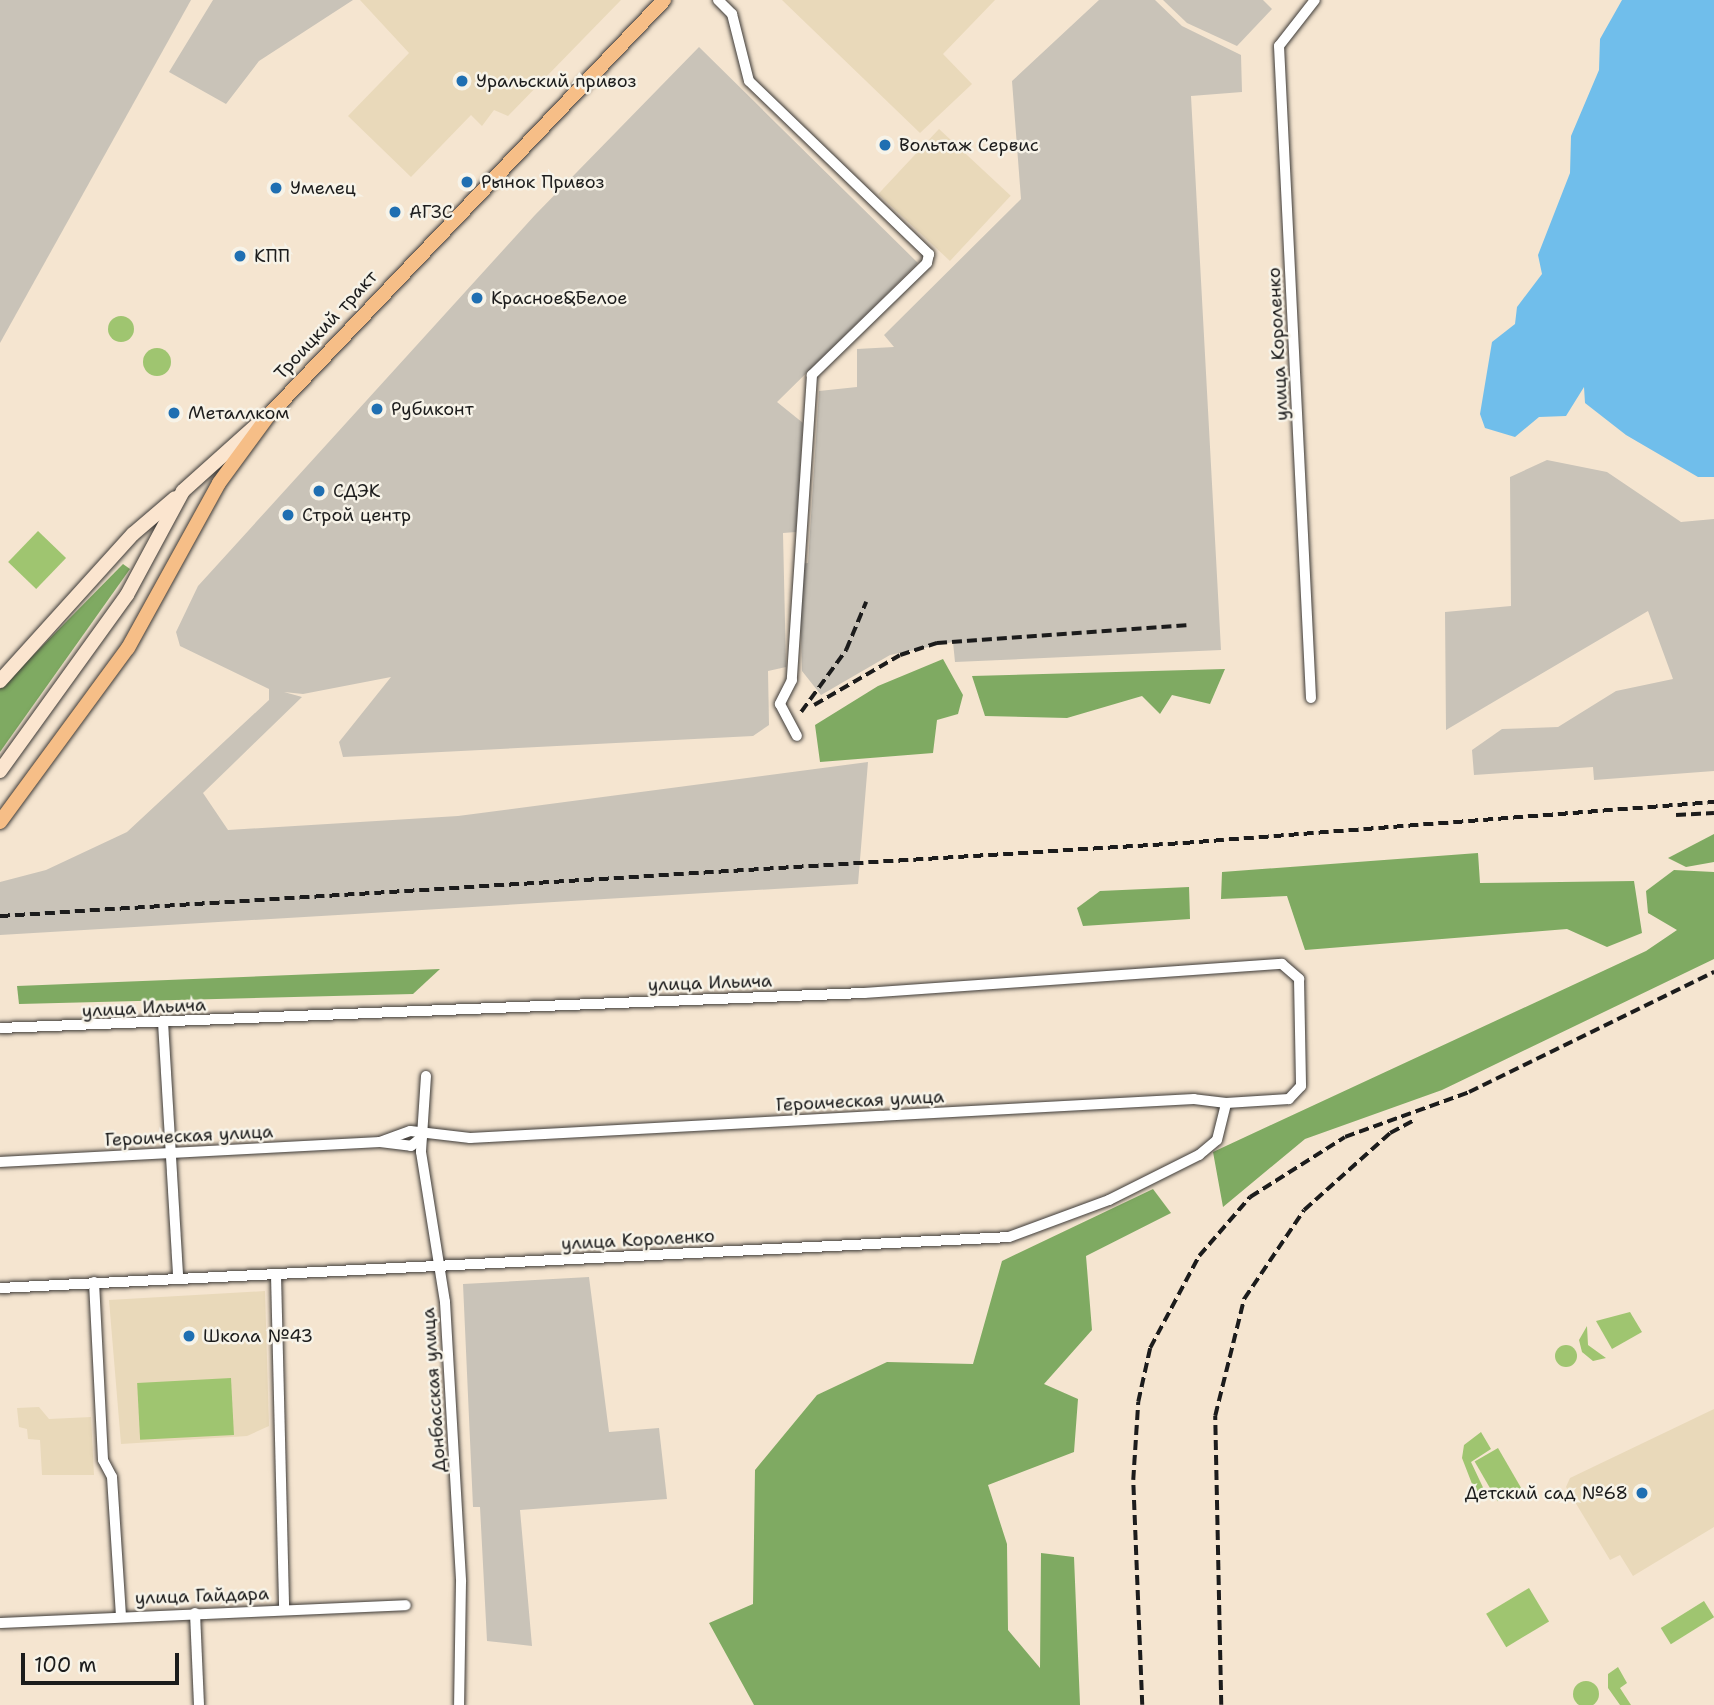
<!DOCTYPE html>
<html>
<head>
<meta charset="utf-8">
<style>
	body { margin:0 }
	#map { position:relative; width:1714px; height:1705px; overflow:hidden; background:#f5e5d0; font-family:"Shantell Sans",sans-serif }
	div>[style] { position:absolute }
	.built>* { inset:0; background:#e9d9ba; transform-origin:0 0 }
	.industrial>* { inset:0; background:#c9c3b8 }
	.green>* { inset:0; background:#9fc570; transform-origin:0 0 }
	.round { border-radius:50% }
	.forest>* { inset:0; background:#7faa62 }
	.water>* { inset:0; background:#70beeb }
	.roads { filter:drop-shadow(0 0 2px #3d3a37) drop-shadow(0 0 2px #3d3a37) }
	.street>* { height:10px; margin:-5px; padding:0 5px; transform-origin:5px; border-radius:5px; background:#fff }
	.secondary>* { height:14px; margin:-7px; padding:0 7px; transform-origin:7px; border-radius:7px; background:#fbe5cf }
	.primary>* { height:14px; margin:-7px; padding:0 7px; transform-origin:7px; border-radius:7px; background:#f6be87 }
	.rail>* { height:3.5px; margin-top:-1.75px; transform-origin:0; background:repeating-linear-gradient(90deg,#1c1c1c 0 10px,transparent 0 15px) }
	.dots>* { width:19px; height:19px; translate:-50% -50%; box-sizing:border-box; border:4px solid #f7f3e8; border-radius:50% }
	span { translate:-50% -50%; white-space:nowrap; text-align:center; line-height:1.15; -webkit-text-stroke:5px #f7f3e8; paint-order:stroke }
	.poi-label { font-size:18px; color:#1c1c1c }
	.left { translate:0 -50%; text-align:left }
	.right { translate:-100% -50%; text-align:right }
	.street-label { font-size:18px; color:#1c1c1c }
	.scale { position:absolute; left:21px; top:1653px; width:158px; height:32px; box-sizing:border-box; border:4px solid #1c1c1c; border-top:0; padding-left:9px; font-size:21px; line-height:24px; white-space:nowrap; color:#1c1c1c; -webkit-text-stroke:5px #f7f3e8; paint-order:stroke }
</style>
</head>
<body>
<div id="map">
	<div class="built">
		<div style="clip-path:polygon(360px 0,621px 0,508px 116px,494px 110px,482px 126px,471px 115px,411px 177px,348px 116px,409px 53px)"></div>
		<div style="clip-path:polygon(782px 0,995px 0,943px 54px,972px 84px,920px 133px)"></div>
		<div style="left:939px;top:129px;width:98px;height:89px;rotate:43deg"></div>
		<div style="clip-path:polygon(265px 1291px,269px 1426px,247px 1436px,121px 1444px,109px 1300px)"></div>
		<div style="clip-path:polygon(39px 1407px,49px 1419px,91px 1417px,94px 1475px,42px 1475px,40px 1440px,28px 1439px,27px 1429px,19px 1427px,17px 1408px)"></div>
		<div style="clip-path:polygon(1714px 1409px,1714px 1527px,1633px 1576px,1620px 1555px,1610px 1560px,1566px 1487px,1570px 1478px)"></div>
	</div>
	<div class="industrial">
		<div style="clip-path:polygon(0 0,191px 0,0 343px)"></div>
		<div style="clip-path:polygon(213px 0,353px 0,259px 61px,226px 104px,169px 72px)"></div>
		<div style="clip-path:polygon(1099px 0,1155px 0,1182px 26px,1241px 55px,1242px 92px,1191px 96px,1221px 650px,955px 662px,953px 642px,890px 655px,821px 695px,802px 671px,799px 564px,808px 563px,819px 391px,857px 387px,857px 349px,894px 347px,884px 335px,1021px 199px,1012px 81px)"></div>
		<div style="clip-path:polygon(1163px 0,1263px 0,1272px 9px,1237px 46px,1187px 23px)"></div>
		<div style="clip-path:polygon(699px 47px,918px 263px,777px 402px,803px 423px,796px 532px,783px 533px,786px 667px,768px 671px,769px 725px,753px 736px,343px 757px,339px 742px,391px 677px,303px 694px,284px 692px,302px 697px,203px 793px,228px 830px,458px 816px,868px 762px,858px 884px,0 935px,0 882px,46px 870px,127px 832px,269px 700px,269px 689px,180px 646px,176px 632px,198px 586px,535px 215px)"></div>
		<div style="clip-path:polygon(1547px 460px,1607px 472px,1681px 522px,1714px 519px,1714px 771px,1594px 780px,1593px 767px,1474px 775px,1472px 750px,1502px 729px,1558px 727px,1616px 691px,1673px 679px,1648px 611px,1446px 730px,1445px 612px,1511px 606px,1510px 477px)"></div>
		<div style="clip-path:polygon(589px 1277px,609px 1432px,659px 1428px,667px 1499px,520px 1510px,532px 1646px,487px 1641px,480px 1507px,473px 1507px,463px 1284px)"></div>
	</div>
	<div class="green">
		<div class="round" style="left:108px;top:316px;width:26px;height:26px"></div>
		<div class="round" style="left:143px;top:348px;width:28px;height:28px"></div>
		<div style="left:38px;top:531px;width:39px;height:43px;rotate:44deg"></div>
		<div style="clip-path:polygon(1630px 1312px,1642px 1332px,1612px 1349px,1596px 1321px)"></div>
		<div style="clip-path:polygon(1587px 1326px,1588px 1345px,1606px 1358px,1593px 1361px,1582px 1352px,1579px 1340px)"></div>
		<div class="round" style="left:1555px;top:1345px;width:22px;height:22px"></div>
		<div style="left:231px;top:1378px;width:57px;height:94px;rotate:87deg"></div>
		<div style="clip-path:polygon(1481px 1432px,1491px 1449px,1471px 1462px,1488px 1498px,1474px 1489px,1462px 1458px,1464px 1445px)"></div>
		<div style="left:1498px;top:1448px;width:46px;height:27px;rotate:60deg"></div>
		<div style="left:1529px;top:1588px;width:39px;height:50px;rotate:59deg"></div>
		<div style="left:1704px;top:1601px;width:19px;height:51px;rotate:58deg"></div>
		<div style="clip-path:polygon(1618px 1667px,1627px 1683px,1620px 1688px,1631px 1705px,1620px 1705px,1608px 1688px,1608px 1674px)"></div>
		<div class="round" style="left:1573px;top:1681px;width:26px;height:26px"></div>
	</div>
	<div class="forest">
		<div style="clip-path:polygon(123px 564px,130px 569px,0 752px,0 689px)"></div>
		<div style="clip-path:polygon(943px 659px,963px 695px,958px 714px,937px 720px,933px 753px,820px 762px,815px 725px,878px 686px)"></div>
		<div style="clip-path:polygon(1225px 669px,1210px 704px,1172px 695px,1160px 714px,1142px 696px,1067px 718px,985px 716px,972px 676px)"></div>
		<div style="clip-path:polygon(1714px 834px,1714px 862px,1686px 867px,1668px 858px)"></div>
		<div style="clip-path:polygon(1478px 853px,1480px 883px,1634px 881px,1642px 933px,1607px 947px,1567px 929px,1305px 950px,1287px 896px,1221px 899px,1222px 872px)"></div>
		<div style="clip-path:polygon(1674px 870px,1714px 872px,1714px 959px,1442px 1090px,1305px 1139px,1223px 1207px,1213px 1152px,1646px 951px,1677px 930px,1648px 913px,1646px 891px)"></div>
		<div style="clip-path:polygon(1189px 887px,1190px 919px,1083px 926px,1077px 908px,1100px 891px)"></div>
		<div style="clip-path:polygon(440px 969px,413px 994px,19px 1004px,17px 986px)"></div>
		<div style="clip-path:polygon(1153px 1189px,1171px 1213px,1086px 1256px,1092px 1330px,1044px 1384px,1078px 1399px,1074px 1452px,988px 1485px,1007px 1544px,1008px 1630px,1040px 1668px,1041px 1553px,1074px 1557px,1080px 1705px,754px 1705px,709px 1623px,753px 1604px,755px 1470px,817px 1395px,887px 1362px,973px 1364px,1002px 1261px)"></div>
	</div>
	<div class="water">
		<div style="clip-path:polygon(1622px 0,1714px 0,1714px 477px,1698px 477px,1626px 435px,1585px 403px,1584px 387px,1566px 416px,1539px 417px,1515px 437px,1485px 428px,1480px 414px,1492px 342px,1515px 324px,1517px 307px,1542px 274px,1538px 255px,1570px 173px,1571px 136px,1599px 70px,1600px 39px)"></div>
	</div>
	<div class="roads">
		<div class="street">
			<div style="left:718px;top:0;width:20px;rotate:45deg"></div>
			<div style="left:732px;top:14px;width:69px;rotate:75.8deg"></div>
			<div style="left:749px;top:81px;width:250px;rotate:43.9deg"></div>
			<div style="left:929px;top:254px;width:9px;rotate:103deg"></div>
			<div style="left:927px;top:263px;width:161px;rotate:135.8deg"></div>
			<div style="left:812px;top:375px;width:306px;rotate:93.8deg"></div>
			<div style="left:792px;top:680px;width:27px;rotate:117deg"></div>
			<div style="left:780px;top:704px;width:36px;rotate:62deg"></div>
			<div style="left:1311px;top:698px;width:653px;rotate:-92.81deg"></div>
			<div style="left:1279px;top:46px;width:58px;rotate:-52deg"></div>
			<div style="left:163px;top:1022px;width:253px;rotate:86.6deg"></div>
			<div style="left:0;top:1028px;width:865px;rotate:-2.32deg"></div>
			<div style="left:864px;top:993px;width:419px;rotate:-4deg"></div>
			<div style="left:1282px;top:964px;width:23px;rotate:41deg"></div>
			<div style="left:1299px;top:979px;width:107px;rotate:88.9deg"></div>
			<div style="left:1301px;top:1086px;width:18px;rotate:133deg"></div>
			<div style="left:1289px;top:1099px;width:63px;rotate:176.4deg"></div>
			<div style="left:1226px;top:1103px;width:32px;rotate:-173deg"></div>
			<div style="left:1194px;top:1099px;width:725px;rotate:176.92deg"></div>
			<div style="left:470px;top:1138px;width:60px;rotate:-173.3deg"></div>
			<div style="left:410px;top:1131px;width:32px;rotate:160deg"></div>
			<div style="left:380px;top:1142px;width:381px;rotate:177deg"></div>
			<div style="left:426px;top:1076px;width:76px;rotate:93.8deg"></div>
			<div style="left:421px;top:1152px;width:152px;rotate:80.9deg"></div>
			<div style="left:445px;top:1302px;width:280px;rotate:86.7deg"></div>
			<div style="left:461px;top:1582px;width:123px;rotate:90.9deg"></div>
			<div style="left:380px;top:1142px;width:31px;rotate:7deg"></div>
			<div style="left:411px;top:1146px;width:14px;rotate:-39deg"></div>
			<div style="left:276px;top:1275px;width:334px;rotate:88.6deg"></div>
			<div style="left:94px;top:1282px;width:178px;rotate:87.1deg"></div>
			<div style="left:103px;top:1460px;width:19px;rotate:62deg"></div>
			<div style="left:112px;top:1477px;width:138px;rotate:86.3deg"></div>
			<div style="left:0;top:1288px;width:1010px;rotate:-2.89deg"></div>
			<div style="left:1009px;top:1237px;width:107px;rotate:-20.3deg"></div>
			<div style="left:1109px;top:1200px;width:101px;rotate:-26.6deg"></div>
			<div style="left:1199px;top:1155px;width:23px;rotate:-40deg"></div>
			<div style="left:1217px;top:1140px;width:38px;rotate:-76deg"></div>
			<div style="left:195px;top:1613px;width:92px;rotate:87.5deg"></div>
			<div style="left:0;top:1623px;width:406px;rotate:-2.5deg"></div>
		</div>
		<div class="secondary">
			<div style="left:0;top:681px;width:198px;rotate:-47.9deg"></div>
			<div style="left:133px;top:534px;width:55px;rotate:-40.6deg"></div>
			<div style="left:0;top:771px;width:217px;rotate:-54.2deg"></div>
			<div style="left:127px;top:595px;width:118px;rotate:-61.7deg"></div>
			<div style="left:183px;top:491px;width:105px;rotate:-41.9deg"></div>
		</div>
		<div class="primary">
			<div style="left:0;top:822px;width:216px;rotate:-53.7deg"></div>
			<div style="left:128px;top:648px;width:188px;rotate:-61.1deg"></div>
			<div style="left:219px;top:483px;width:84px;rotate:-53.7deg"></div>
			<div style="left:269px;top:415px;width:573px;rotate:-46.41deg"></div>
		</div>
	</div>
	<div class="rail">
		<div style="left:814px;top:705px;width:99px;rotate:-30.2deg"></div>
		<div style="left:900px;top:655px;width:39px;rotate:-18deg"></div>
		<div style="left:937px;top:643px;width:253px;rotate:-4.1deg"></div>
		<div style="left:801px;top:712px;width:77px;rotate:-54deg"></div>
		<div style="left:846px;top:650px;width:52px;rotate:-67.4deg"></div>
		<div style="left:1676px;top:815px;width:38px;rotate:-3deg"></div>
		<div style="left:0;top:916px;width:1186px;rotate:-3.53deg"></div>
		<div style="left:1184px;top:843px;width:532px;rotate:-4.42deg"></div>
		<div style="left:1142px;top:1705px;width:225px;rotate:-92.3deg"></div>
		<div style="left:1133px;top:1480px;width:78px;rotate:-86.3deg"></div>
		<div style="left:1138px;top:1402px;width:55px;rotate:-77.5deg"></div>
		<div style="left:1150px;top:1348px;width:104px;rotate:-62deg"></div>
		<div style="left:1199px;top:1256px;width:78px;rotate:-49.2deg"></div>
		<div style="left:1250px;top:1197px;width:112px;rotate:-32.3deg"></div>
		<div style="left:1345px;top:1137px;width:132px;rotate:-19.9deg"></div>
		<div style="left:1469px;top:1092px;width:273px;rotate:-26.1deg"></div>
		<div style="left:1221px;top:1705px;width:289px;rotate:-91.2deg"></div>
		<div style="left:1215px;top:1416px;width:121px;rotate:-76.1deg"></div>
		<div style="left:1244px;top:1299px;width:107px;rotate:-56deg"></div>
		<div style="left:1304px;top:1210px;width:115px;rotate:-41.8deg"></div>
		<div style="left:1390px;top:1133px;width:26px;rotate:-28deg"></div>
	</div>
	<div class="dots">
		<div style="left:462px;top:81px;background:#1f6fb2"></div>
		<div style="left:885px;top:145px;background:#1f6fb2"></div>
		<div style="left:467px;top:182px;background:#1f6fb2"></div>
		<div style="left:276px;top:188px;background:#1f6fb2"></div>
		<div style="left:395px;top:212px;background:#1f6fb2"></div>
		<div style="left:240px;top:256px;background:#1f6fb2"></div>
		<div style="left:477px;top:298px;background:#1f6fb2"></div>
		<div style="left:377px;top:409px;background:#1f6fb2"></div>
		<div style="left:174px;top:413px;background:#1f6fb2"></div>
		<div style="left:319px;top:491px;background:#1f6fb2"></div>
		<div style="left:288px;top:515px;background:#1f6fb2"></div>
		<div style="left:189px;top:1336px;background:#1f6fb2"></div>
		<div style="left:1642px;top:1493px;background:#1f6fb2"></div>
	</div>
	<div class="poi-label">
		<span class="left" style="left:476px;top:81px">Уральский привоз</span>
		<span class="left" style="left:899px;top:145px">Вольтаж Сервис</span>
		<span class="left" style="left:481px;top:182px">Рынок Привоз</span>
		<span class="left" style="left:290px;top:188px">Умелец</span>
		<span class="left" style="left:409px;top:212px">АГЗС</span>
		<span class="left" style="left:254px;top:256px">КПП</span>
		<span class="left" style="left:491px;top:298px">Красное&amp;Белое</span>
		<span class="left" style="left:391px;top:409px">Рубиконт</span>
		<span class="left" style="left:188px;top:413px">Металлком</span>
		<span class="left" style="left:333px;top:491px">СДЭК</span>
		<span class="left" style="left:302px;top:515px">Строй центр</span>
		<span class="left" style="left:203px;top:1336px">Школа №43</span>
		<span class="right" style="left:1628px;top:1493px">Детский сад №68</span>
	</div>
	<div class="street-label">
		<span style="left:326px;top:325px;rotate:-47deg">Троицкий тракт</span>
		<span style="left:1278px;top:344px;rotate:-93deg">улица Короленко</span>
		<span style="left:710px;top:983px;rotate:-2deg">улица Ильича</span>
		<span style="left:144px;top:1008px;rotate:-3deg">улица Ильича</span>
		<span style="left:860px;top:1101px;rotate:-3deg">Героическая улица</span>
		<span style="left:189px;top:1136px;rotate:-3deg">Героическая улица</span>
		<span style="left:638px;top:1240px;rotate:-3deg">улица Короленко</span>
		<span style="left:434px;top:1390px;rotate:-94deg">Донбасская улица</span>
		<span style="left:202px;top:1596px;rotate:-2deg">улица Гайдара</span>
	</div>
	<div class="scale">100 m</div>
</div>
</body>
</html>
